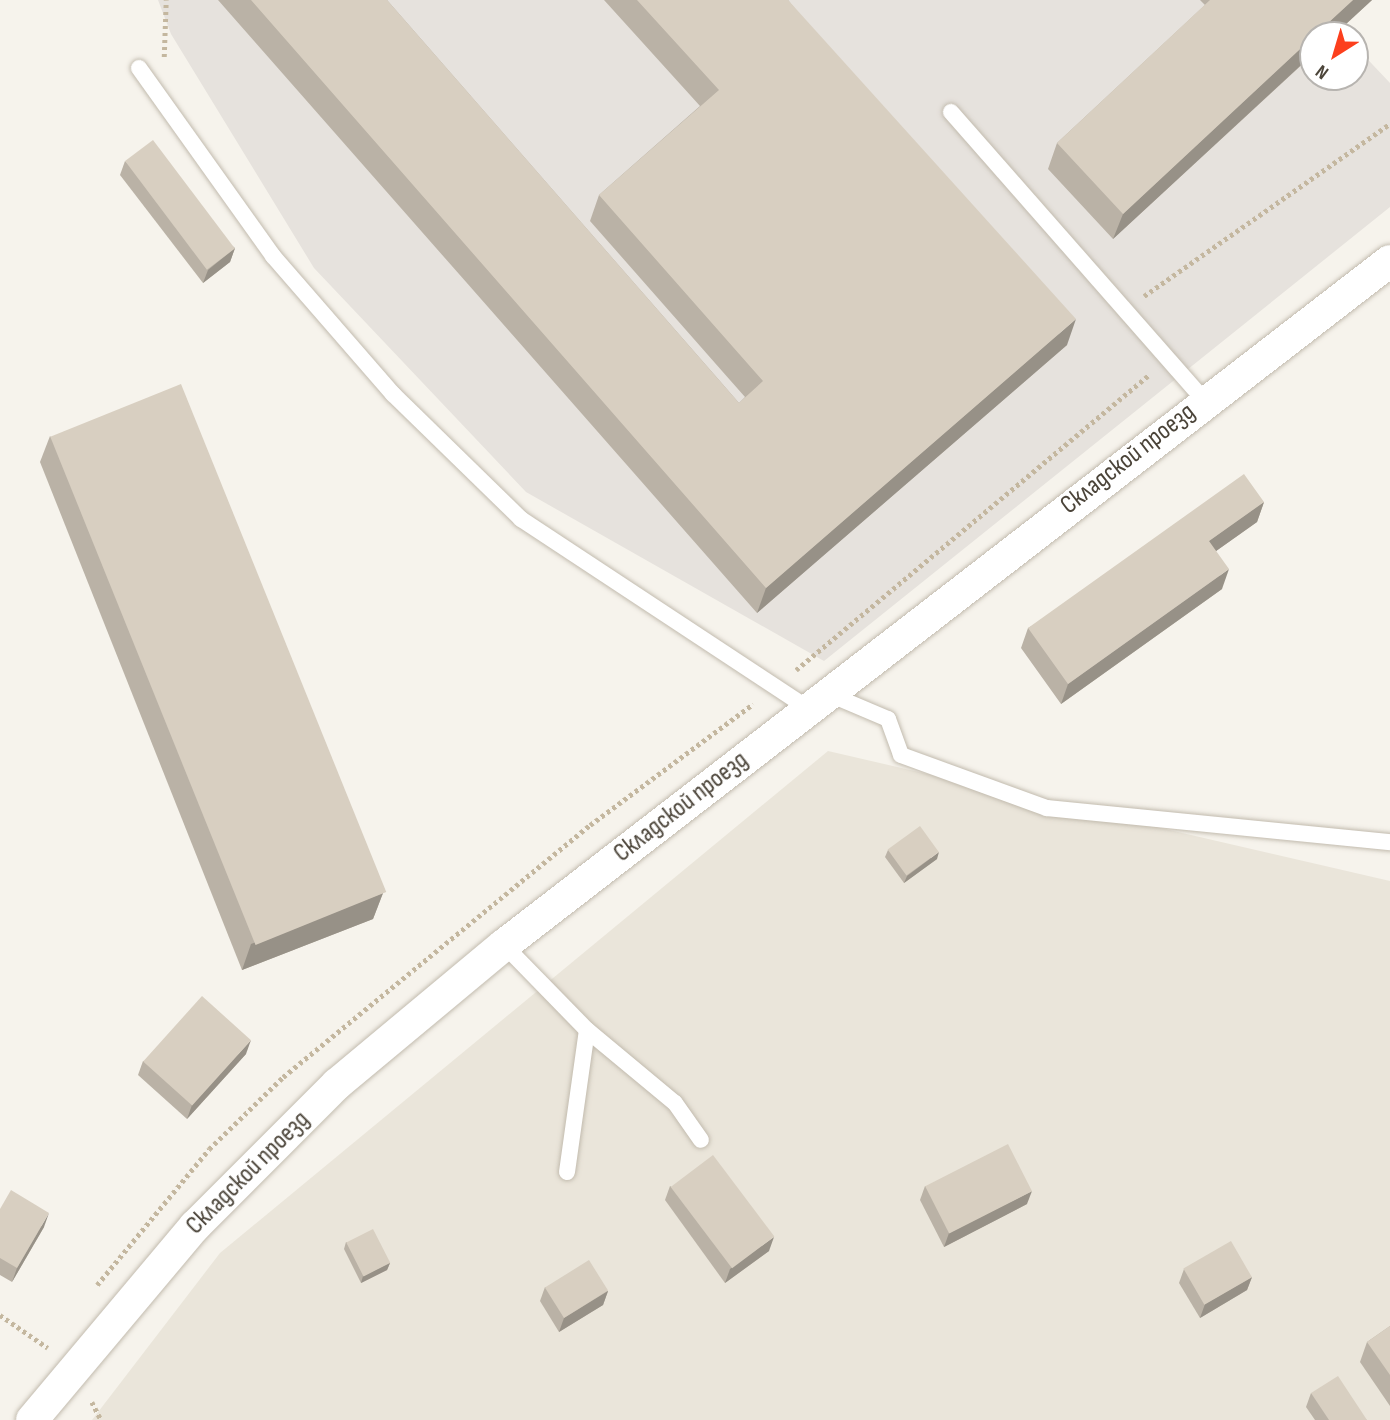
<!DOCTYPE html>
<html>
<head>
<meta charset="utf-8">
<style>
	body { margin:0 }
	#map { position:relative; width:1390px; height:1420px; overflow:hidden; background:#f6f3ec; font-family:"Sofia Sans Condensed",sans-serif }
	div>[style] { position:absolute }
	.residential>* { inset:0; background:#eae5da }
	.industrial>* { inset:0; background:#e6e2dd }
	.path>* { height:4.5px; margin-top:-2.25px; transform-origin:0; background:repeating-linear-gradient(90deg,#c4b79f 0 3.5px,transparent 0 7px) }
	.roads { filter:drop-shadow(0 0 2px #c2bbae) drop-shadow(0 0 2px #c2bbae) }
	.service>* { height:16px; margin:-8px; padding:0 8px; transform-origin:8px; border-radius:8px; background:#fff }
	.minor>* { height:32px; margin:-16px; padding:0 16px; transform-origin:16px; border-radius:16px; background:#fff }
	.wall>* { inset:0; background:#bab2a6 }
	.shaded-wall>* { inset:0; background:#979187 }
	.building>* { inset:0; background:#d8cfc1; transform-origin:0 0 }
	span { translate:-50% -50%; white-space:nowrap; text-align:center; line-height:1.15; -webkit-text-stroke:5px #fff; paint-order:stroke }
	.street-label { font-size:26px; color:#4b4439 }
	.north { position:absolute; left:1299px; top:21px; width:70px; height:70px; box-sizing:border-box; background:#fff; border:2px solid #b7b4b0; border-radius:50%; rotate:217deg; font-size:19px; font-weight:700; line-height:28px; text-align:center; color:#4b4439 }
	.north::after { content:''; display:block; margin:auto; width:24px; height:32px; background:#fc3f1d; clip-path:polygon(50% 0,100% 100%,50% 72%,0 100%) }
</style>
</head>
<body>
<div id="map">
	<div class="residential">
		<div style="clip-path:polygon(828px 751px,1390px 881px,1390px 1420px,92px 1420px,220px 1253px)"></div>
	</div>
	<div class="industrial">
		<div style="clip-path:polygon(158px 0,1372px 0,1340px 30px,1344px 35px,1313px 35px,1313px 77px,1355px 77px,1355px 46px,1390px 83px,1390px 207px,824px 661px,526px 492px,314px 268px,171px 34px)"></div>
	</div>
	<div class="path">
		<div style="left:164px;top:57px;width:57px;rotate:-88deg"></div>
		<div style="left:1144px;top:296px;width:300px;rotate:-35deg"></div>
		<div style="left:796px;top:670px;width:460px;rotate:-39.9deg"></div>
		<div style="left:97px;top:1285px;width:176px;rotate:-50.5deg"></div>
		<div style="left:209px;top:1149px;width:103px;rotate:-44.2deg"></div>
		<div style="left:283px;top:1077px;width:397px;rotate:-39.4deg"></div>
		<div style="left:590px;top:825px;width:203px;rotate:-36.6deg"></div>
		<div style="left:0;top:1315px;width:58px;rotate:34.5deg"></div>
		<div style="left:92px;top:1402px;width:20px;rotate:63deg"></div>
	</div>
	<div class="roads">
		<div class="service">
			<div style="left:139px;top:68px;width:231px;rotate:54.5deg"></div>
			<div style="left:273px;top:256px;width:183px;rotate:49deg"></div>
			<div style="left:393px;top:394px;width:179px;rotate:44.3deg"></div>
			<div style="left:521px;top:519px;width:345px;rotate:33.4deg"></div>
			<div style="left:951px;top:112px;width:383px;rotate:48.7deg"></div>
			<div style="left:829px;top:694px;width:64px;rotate:23deg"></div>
			<div style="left:888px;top:719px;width:38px;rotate:70deg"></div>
			<div style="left:901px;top:755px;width:155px;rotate:20deg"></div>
			<div style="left:1047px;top:808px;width:345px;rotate:5.7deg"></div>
			<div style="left:504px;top:945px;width:119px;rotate:45.7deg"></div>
			<div style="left:587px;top:1030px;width:114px;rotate:39.7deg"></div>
			<div style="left:675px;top:1103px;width:45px;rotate:54.9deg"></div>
			<div style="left:567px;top:1172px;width:143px;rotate:-82deg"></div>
		</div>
		<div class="minor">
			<div style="left:32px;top:1420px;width:253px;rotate:-50deg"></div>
			<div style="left:195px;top:1226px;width:201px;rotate:-45deg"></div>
			<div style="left:337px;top:1084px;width:217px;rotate:-39.8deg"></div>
			<div style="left:504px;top:945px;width:1119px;rotate:-37.67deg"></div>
		</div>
	</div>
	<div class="wall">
		<div style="clip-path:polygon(218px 0,387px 0,739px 403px,745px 397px,590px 221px,599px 195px,700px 106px,604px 0,788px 0,1067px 345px,757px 613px)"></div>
		<div style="clip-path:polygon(1200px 0,1372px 0,1113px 239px,1048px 169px,1057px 143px,1205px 5px)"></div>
		<div style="clip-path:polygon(125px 161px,235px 248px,230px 262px,203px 283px,120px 175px)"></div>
		<div style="clip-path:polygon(50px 436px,383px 893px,373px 919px,242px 970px,40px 462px)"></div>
		<div style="clip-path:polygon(1264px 502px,1257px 522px,1216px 551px,1222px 589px,1061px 704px,1021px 648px,1028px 628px)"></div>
		<div style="clip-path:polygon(888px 850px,937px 859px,904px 883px,885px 857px)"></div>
		<div style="clip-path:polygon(246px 1054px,187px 1119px,138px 1075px,143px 1061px)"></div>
		<div style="clip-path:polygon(670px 1186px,769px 1251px,725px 1283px,665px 1200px)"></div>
		<div style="clip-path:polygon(925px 1186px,1027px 1204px,944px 1247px,920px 1200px)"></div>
		<div style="clip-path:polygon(0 1209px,44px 1227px,12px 1282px,0 1275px)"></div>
		<div style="clip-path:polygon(346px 1242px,390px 1263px,387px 1270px,361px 1283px,344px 1249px)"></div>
		<div style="clip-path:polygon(1184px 1269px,1252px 1277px,1247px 1290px,1200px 1318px,1179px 1283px)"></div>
		<div style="clip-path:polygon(545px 1287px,608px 1291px,603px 1305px,559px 1332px,540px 1301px)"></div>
		<div style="clip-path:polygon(1390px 1326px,1390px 1406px,1360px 1362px,1367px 1342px)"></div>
		<div style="clip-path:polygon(1311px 1393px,1367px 1420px,1315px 1420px,1306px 1407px)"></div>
	</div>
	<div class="shaded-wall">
		<div style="clip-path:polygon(1353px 0,1372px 0,1334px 35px,1315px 35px)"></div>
		<div style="clip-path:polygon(1313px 37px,1313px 54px,1113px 239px,1123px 214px)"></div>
		<div style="clip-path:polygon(235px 248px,230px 262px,203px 283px,208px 270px)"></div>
		<div style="clip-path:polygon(1076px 319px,1067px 345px,757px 613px,766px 588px)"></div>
		<div style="clip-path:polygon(1264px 502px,1257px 522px,1202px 561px,1209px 541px)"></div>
		<div style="clip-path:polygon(1229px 569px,1222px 589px,1061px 704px,1068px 684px)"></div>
		<div style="clip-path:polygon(939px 852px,937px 859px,904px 883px,907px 876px)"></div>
		<div style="clip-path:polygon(383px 893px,373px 919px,242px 970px,251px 944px)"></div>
		<div style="clip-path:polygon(251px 1040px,246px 1054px,187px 1119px,192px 1105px)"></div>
		<div style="clip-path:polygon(1032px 1191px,1027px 1204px,944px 1247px,949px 1233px)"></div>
		<div style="clip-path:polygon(49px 1213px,44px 1227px,12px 1282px,17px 1268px)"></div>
		<div style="clip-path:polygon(774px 1237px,769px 1251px,725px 1283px,730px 1269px)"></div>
		<div style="clip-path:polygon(390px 1263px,387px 1270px,361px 1283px,363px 1276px)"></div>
		<div style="clip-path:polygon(1252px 1277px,1247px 1290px,1200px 1318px,1205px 1304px)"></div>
		<div style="clip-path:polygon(608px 1291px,603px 1305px,559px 1332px,564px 1318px)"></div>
	</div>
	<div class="building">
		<div style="clip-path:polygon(251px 0,387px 0,739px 403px,763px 381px,599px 195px,719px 90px,637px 0,788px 0,1076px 319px,766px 588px)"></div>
		<div style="clip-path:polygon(1210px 0,1353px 0,1315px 35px,1313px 35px,1313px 37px,1123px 214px,1057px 143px)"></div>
		<div style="left:153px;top:140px;width:136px;height:35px;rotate:53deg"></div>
		<div style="left:181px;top:384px;width:548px;height:141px;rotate:68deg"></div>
		<div style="clip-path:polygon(1244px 474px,1264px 502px,1209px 541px,1229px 569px,1068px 684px,1028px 628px)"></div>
		<div style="left:920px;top:826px;width:32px;height:40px;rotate:54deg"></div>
		<div style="left:202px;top:996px;width:66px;height:88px;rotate:42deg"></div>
		<div style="left:1008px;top:1144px;width:53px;height:93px;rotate:63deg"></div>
		<div style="left:713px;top:1155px;width:102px;height:53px;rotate:53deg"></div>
		<div style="clip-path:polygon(11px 1190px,49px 1213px,17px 1268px,0 1258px,0 1209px)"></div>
		<div style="left:373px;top:1229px;width:38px;height:30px;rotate:63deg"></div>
		<div style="left:1231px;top:1241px;width:42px;height:55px;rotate:60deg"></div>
		<div style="left:589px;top:1260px;width:36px;height:52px;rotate:58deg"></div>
		<div style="clip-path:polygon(1390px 1326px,1390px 1375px,1367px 1342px)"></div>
		<div style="clip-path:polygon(1338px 1376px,1367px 1420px,1329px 1420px,1311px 1393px)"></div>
	</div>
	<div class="street-label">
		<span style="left:1128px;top:459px;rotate:-38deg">Складской проезд</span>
		<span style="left:681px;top:807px;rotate:-38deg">Складской проезд</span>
		<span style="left:248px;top:1173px;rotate:-45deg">Складской проезд</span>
	</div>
	<div class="north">N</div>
</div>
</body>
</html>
